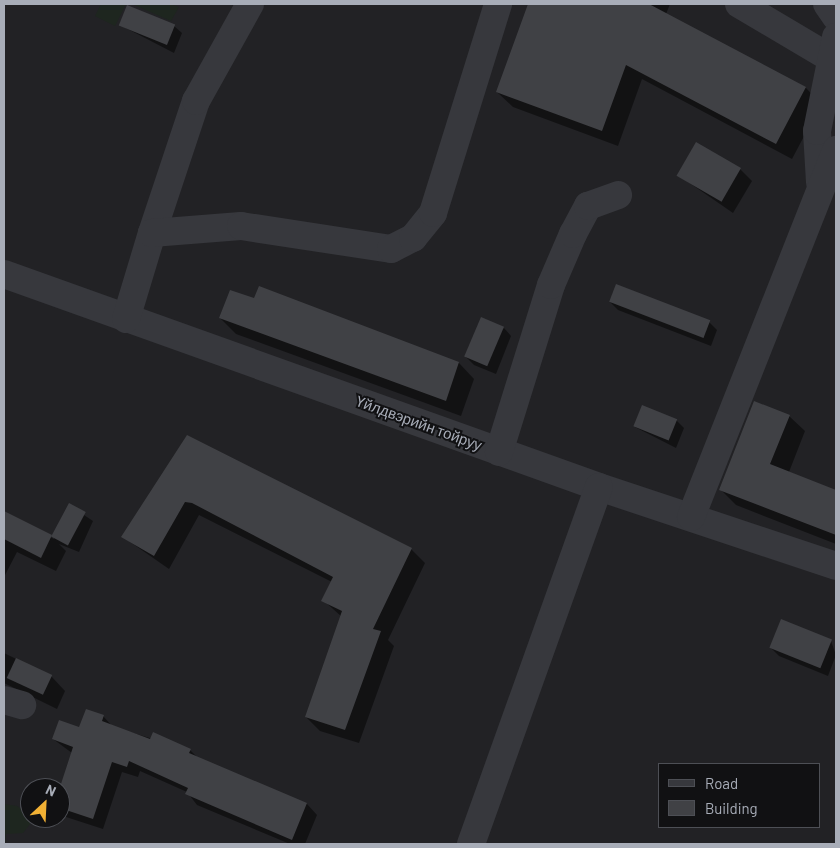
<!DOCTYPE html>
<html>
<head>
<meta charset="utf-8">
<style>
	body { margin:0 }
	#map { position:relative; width:840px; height:848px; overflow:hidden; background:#161618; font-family:Barlow,sans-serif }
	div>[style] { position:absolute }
	.built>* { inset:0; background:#222225 }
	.green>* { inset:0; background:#1e261f }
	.shadow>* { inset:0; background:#0007 }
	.building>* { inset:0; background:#404145; transform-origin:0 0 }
	.minor>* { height:28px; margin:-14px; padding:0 14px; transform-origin:14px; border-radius:14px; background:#37383d }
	span { translate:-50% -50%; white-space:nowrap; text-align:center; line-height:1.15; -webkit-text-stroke:4px #111113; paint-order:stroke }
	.street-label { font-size:15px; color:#a8adb8 }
	.frame { position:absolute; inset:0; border:5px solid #a8adb8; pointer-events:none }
	.legend { position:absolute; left:658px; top:763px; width:162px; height:65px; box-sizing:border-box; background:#111113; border:1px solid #4d4f55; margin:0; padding:6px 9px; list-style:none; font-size:15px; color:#a8adb8 }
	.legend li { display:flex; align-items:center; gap:10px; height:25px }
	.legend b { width:25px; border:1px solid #4d4f55 }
	.north { position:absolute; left:20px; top:778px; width:50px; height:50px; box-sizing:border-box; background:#111113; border:1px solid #4d4f55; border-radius:50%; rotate:25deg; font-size:14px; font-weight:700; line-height:20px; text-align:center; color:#a8adb8 }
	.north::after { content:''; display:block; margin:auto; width:18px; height:22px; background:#f2b134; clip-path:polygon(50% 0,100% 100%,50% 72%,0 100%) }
</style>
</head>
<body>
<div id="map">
	<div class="built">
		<div style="clip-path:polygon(evenodd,4px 4px,836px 4px,836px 844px,4px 844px,4px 4px,659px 764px,819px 764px,819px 827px,659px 827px,659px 764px,4px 4px,30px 788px,60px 788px,60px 818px,30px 818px,30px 788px)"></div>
	</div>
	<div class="green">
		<div style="clip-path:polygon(101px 4px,126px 4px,115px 26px,95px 16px)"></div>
		<div style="clip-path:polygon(132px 4px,171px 4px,179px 7px,171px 21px)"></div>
		<div style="clip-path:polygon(4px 804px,17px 806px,30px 815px,30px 824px,23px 833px,6px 834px,5px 844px)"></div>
	</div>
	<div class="shadow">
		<div style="clip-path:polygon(529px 4px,670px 4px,666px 14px,806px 88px,821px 104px,792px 159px,642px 79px,618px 146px,513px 107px,497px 92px)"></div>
		<div style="clip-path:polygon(120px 25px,174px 26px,182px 33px,174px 53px)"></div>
		<div style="clip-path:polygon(740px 169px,752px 181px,733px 213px,678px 175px)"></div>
		<div style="clip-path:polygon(610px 302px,709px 322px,717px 330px,711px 346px,618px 310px)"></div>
		<div style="clip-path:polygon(220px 318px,459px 363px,474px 379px,461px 416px,236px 334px)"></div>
		<div style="clip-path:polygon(504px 328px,511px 336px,496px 374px,474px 365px,466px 357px)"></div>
		<div style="clip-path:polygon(789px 416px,805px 431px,789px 472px,836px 491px,836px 544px,736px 505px,720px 489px)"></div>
		<div style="clip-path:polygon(676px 420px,684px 428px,676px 448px,635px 427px)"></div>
		<div style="clip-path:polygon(187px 436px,411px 549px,425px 563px,388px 640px,394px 646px,359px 743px,320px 731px,306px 717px,342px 617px,323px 600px,332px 582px,199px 515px,169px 569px,123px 537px)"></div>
		<div style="clip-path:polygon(69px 505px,93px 521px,79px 552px,59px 544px,66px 551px,56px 571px,17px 552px,4px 577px,4px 513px,54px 539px)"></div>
		<div style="clip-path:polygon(831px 641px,836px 655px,828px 676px,779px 656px,771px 648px)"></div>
		<div style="clip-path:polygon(4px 653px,51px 676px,65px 691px,57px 709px,4px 683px)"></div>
		<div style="clip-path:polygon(103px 716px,113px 727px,190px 750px,198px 758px,307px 804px,317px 815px,305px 844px,290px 844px,197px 805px,187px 792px,140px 771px,138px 777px,122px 772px,103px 829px,66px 817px,60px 810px,60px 791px,72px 753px,53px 739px)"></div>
	</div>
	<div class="building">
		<div style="clip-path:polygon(528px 4px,649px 4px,806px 87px,776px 144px,626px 65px,602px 131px,496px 92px)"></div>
		<div style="left:127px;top:5px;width:52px;height:22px;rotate:22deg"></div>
		<div style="left:696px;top:142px;width:52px;height:39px;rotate:30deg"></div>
		<div style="left:616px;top:284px;width:101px;height:19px;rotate:21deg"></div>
		<div style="clip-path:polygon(259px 286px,459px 362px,446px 401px,219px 318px,230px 290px,254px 298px)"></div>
		<div style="left:481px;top:317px;width:25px;height:43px;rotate:23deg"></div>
		<div style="clip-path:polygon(754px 401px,790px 415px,770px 464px,836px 490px,836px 535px,719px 490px)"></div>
		<div style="left:642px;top:405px;width:38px;height:23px;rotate:22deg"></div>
		<div style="clip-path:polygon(187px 435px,412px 548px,373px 629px,381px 631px,345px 730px,305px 717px,342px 611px,321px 601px,333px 577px,192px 503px,185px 502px,154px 556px,121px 537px)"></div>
		<div style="left:69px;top:503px;width:19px;height:38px;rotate:28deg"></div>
		<div style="clip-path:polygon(4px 511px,52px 535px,41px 558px,4px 539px)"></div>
		<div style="left:781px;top:619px;width:55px;height:31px;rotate:22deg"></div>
		<div style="left:16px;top:658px;width:40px;height:22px;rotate:25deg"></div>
		<div style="clip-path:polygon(86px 709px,104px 715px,102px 721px,150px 739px,153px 732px,191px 749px,189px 753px,307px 803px,292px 840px,185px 794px,188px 788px,129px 761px,127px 767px,112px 762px,93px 819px,60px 808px,60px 787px,73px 747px,52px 739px,59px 720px,79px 727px)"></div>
	</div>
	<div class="minor">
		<div style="left:739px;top:4px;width:108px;rotate:30.6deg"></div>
		<div style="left:827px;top:4px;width:16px;rotate:55deg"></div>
		<div style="left:820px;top:182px;width:51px;rotate:-93.4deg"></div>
		<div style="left:817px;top:131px;width:96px;rotate:-78.6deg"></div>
		<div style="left:152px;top:233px;width:139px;rotate:-71.6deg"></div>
		<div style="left:196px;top:101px;width:111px;rotate:-60.9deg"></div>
		<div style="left:4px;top:274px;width:632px;rotate:19.7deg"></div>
		<div style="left:599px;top:487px;width:250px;rotate:18.4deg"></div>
		<div style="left:126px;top:319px;width:90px;rotate:-73.2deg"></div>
		<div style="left:152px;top:233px;width:89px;rotate:-4.5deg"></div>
		<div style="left:241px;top:226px;width:152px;rotate:8.7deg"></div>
		<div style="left:391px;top:249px;width:25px;rotate:-27deg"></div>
		<div style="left:413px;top:238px;width:32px;rotate:-51deg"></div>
		<div style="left:433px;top:213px;width:219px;rotate:-72.7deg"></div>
		<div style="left:499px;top:452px;width:175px;rotate:-72.7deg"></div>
		<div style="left:551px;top:285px;width:56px;rotate:-66.7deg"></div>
		<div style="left:573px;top:234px;width:32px;rotate:-62deg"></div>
		<div style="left:588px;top:206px;width:32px;rotate:-20deg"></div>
		<div style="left:691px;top:517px;width:395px;rotate:-68.4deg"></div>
		<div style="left:4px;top:700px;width:19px;rotate:16deg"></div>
		<div style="left:471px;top:844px;width:379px;rotate:-70.3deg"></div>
	</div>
	<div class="street-label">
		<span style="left:419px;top:423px;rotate:20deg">Үйлдвэрийн тойруу</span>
	</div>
	<div class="frame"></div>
	<ul class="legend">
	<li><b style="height:6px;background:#37383d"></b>Road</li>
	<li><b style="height:14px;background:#404145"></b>Building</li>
	</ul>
	<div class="north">N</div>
</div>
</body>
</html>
